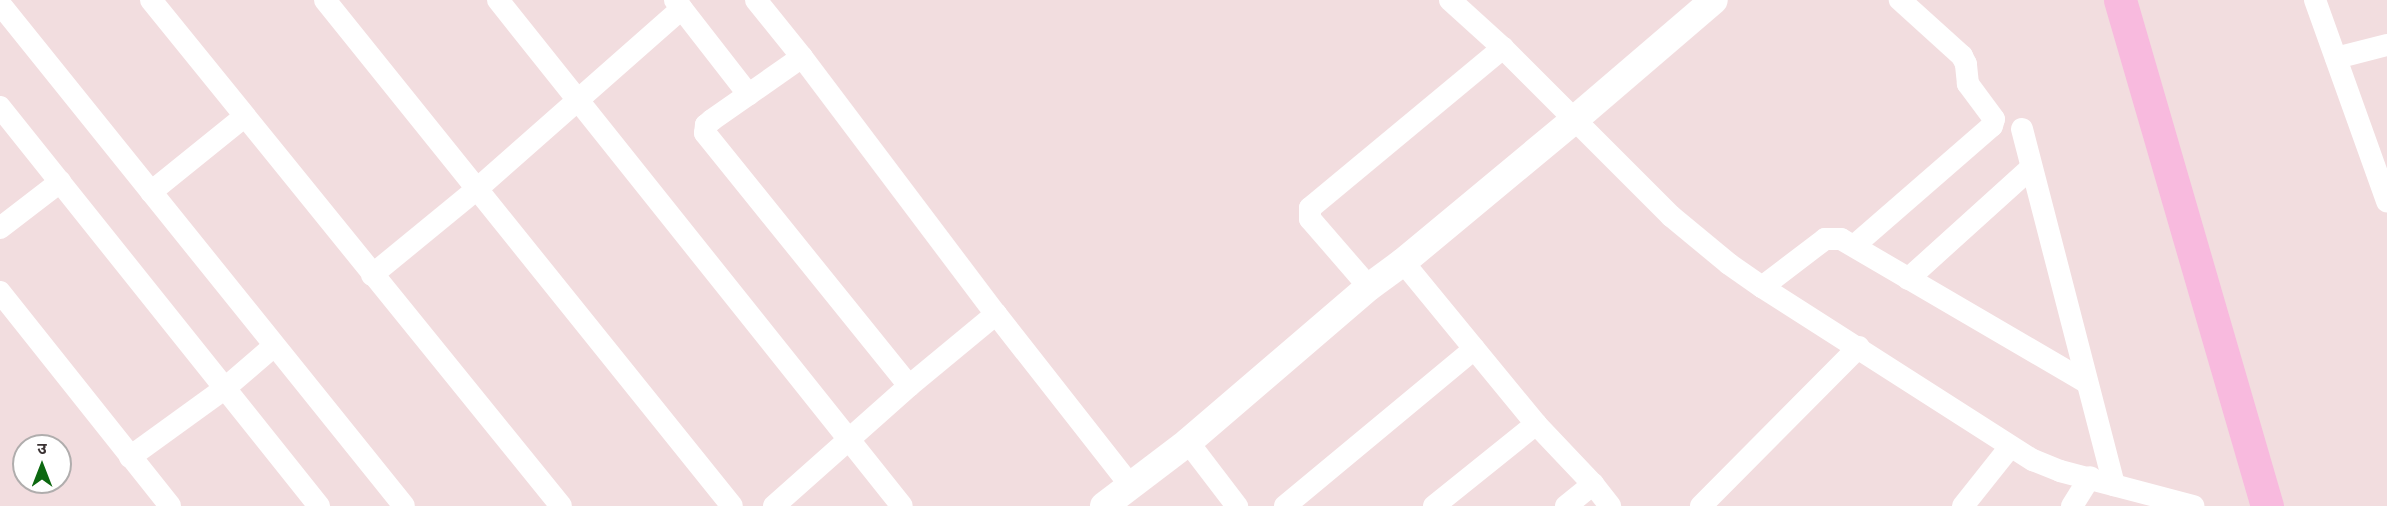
<!DOCTYPE html>
<html>
<head>
<meta charset="utf-8">
<style>
	body { margin:0 }
	#map { position:relative; width:2387px; height:506px; overflow:hidden; background:#f2dddf; font-family:"Source Serif 4","Noto Sans Devanagari",serif }
	div>[style] { position:absolute }
	.minor>* { height:22px; margin:-11px; padding:0 11px; transform-origin:11px; border-radius:11px; background:#fff }
	.tertiary>* { height:28px; margin:-14px; padding:0 14px; transform-origin:14px; border-radius:14px; background:#fff }
	.primary>* { height:33px; margin:-16.5px; padding:0 16.5px; transform-origin:16.5px; border-radius:16.5px; background:#f8bade }
	span { translate:-50% -50%; white-space:nowrap; text-align:center; line-height:1.15; -webkit-text-stroke:5px #fff; paint-order:stroke }
	.north { position:absolute; left:12px; top:434px; width:60px; height:60px; box-sizing:border-box; background:#fff; border:2px solid #b0adad; border-radius:50%; rotate:0deg; font-size:16px; font-weight:700; line-height:24px; text-align:center; color:#3a3233 }
	.north::after { content:''; display:block; margin:auto; width:21px; height:27px; background:#0c6810; clip-path:polygon(50% 0,100% 100%,50% 72%,0 100%) }
</style>
</head>
<body>
<div id="map">
	<div class="minor">
		<div style="left:151px;top:0;width:651px;rotate:50.98deg"></div>
		<div style="left:325px;top:0;width:649px;rotate:51.19deg"></div>
		<div style="left:498px;top:0;width:647px;rotate:51.4deg"></div>
		<div style="left:675px;top:0;width:120px;rotate:52.1deg"></div>
		<div style="left:756px;top:0;width:73px;rotate:51.1deg"></div>
		<div style="left:802px;top:57px;width:322px;rotate:53deg"></div>
		<div style="left:996px;top:314px;width:217px;rotate:51.9deg"></div>
		<div style="left:1450px;top:0;width:72px;rotate:42.2deg"></div>
		<div style="left:1503px;top:48px;width:238px;rotate:45deg"></div>
		<div style="left:1671px;top:216px;width:75px;rotate:39.6deg"></div>
		<div style="left:1729px;top:264px;width:40px;rotate:34.9deg"></div>
		<div style="left:1762px;top:287px;width:322px;rotate:32.6deg"></div>
		<div style="left:2033px;top:460px;width:29px;rotate:22deg"></div>
		<div style="left:2060px;top:471px;width:138px;rotate:14.7deg"></div>
		<div style="left:2315px;top:0;width:214px;rotate:70.3deg"></div>
		<div style="left:0;top:4px;width:644px;rotate:51.17deg"></div>
		<div style="left:802px;top:57px;width:110px;rotate:145deg"></div>
		<div style="left:712px;top:120px;width:8px;rotate:140deg"></div>
		<div style="left:706px;top:125px;width:8px;rotate:97deg"></div>
		<div style="left:705px;top:133px;width:325px;rotate:51.1deg"></div>
		<div style="left:2336px;top:58px;width:53px;rotate:-14.3deg"></div>
		<div style="left:0;top:107px;width:511px;rotate:51.36deg"></div>
		<div style="left:2022px;top:129px;width:368px;rotate:75.5deg"></div>
		<div style="left:151px;top:192px;width:119px;rotate:-38.9deg"></div>
		<div style="left:0;top:228px;width:76px;rotate:-37.5deg"></div>
		<div style="left:1855px;top:245px;width:181px;rotate:-41deg"></div>
		<div style="left:1992px;top:126px;width:7px;rotate:-74deg"></div>
		<div style="left:1994px;top:119px;width:44px;rotate:-126.6deg"></div>
		<div style="left:1968px;top:84px;width:20px;rotate:-96deg"></div>
		<div style="left:1966px;top:64px;width:9px;rotate:-117deg"></div>
		<div style="left:1962px;top:56px;width:84px;rotate:-137.9deg"></div>
		<div style="left:1403px;top:262px;width:210px;rotate:50.6deg"></div>
		<div style="left:1536px;top:424px;width:83px;rotate:46.5deg"></div>
		<div style="left:1593px;top:484px;width:28px;rotate:52deg"></div>
		<div style="left:372px;top:275px;width:136px;rotate:-39.3deg"></div>
		<div style="left:477px;top:189px;width:273px;rotate:-41.4deg"></div>
		<div style="left:1908px;top:279px;width:166px;rotate:-42.1deg"></div>
		<div style="left:1369px;top:287px;width:90px;rotate:-130.9deg"></div>
		<div style="left:1310px;top:219px;width:11px;rotate:-90deg"></div>
		<div style="left:1310px;top:208px;width:251px;rotate:-39.7deg"></div>
		<div style="left:1762px;top:287px;width:79px;rotate:-37.3deg"></div>
		<div style="left:1825px;top:239px;width:16px"></div>
		<div style="left:1841px;top:239px;width:285px;rotate:30.3deg"></div>
		<div style="left:0;top:292px;width:273px;rotate:51.5deg"></div>
		<div style="left:1188px;top:442px;width:81px;rotate:52.6deg"></div>
		<div style="left:130px;top:457px;width:116px;rotate:-35.9deg"></div>
		<div style="left:224px;top:389px;width:66px;rotate:-40.7deg"></div>
		<div style="left:774px;top:506px;width:181px;rotate:-41.6deg"></div>
		<div style="left:909px;top:386px;width:113px;rotate:-39.6deg"></div>
		<div style="left:1285px;top:506px;width:246px;rotate:-39.7deg"></div>
		<div style="left:1434px;top:506px;width:131px;rotate:-38.8deg"></div>
		<div style="left:1566px;top:506px;width:35px;rotate:-39deg"></div>
		<div style="left:1701px;top:506px;width:224px;rotate:-45.2deg"></div>
		<div style="left:1963px;top:506px;width:75px;rotate:-51.5deg"></div>
		<div style="left:2072px;top:506px;width:34px;rotate:-58deg"></div>
	</div>
	<div class="tertiary">
		<div style="left:1104px;top:506px;width:106px;rotate:-37.3deg"></div>
		<div style="left:1188px;top:442px;width:238px;rotate:-40.6deg"></div>
		<div style="left:1369px;top:287px;width:42px;rotate:-36.3deg"></div>
		<div style="left:1403px;top:262px;width:222px;rotate:-39.7deg"></div>
		<div style="left:1574px;top:120px;width:184px;rotate:-40.6deg"></div>
	</div>
	<div class="primary">
		<div style="left:2120px;top:0;width:527px;rotate:73.8deg"></div>
	</div>
	<div class="north">उ</div>
</div>
</body>
</html>
